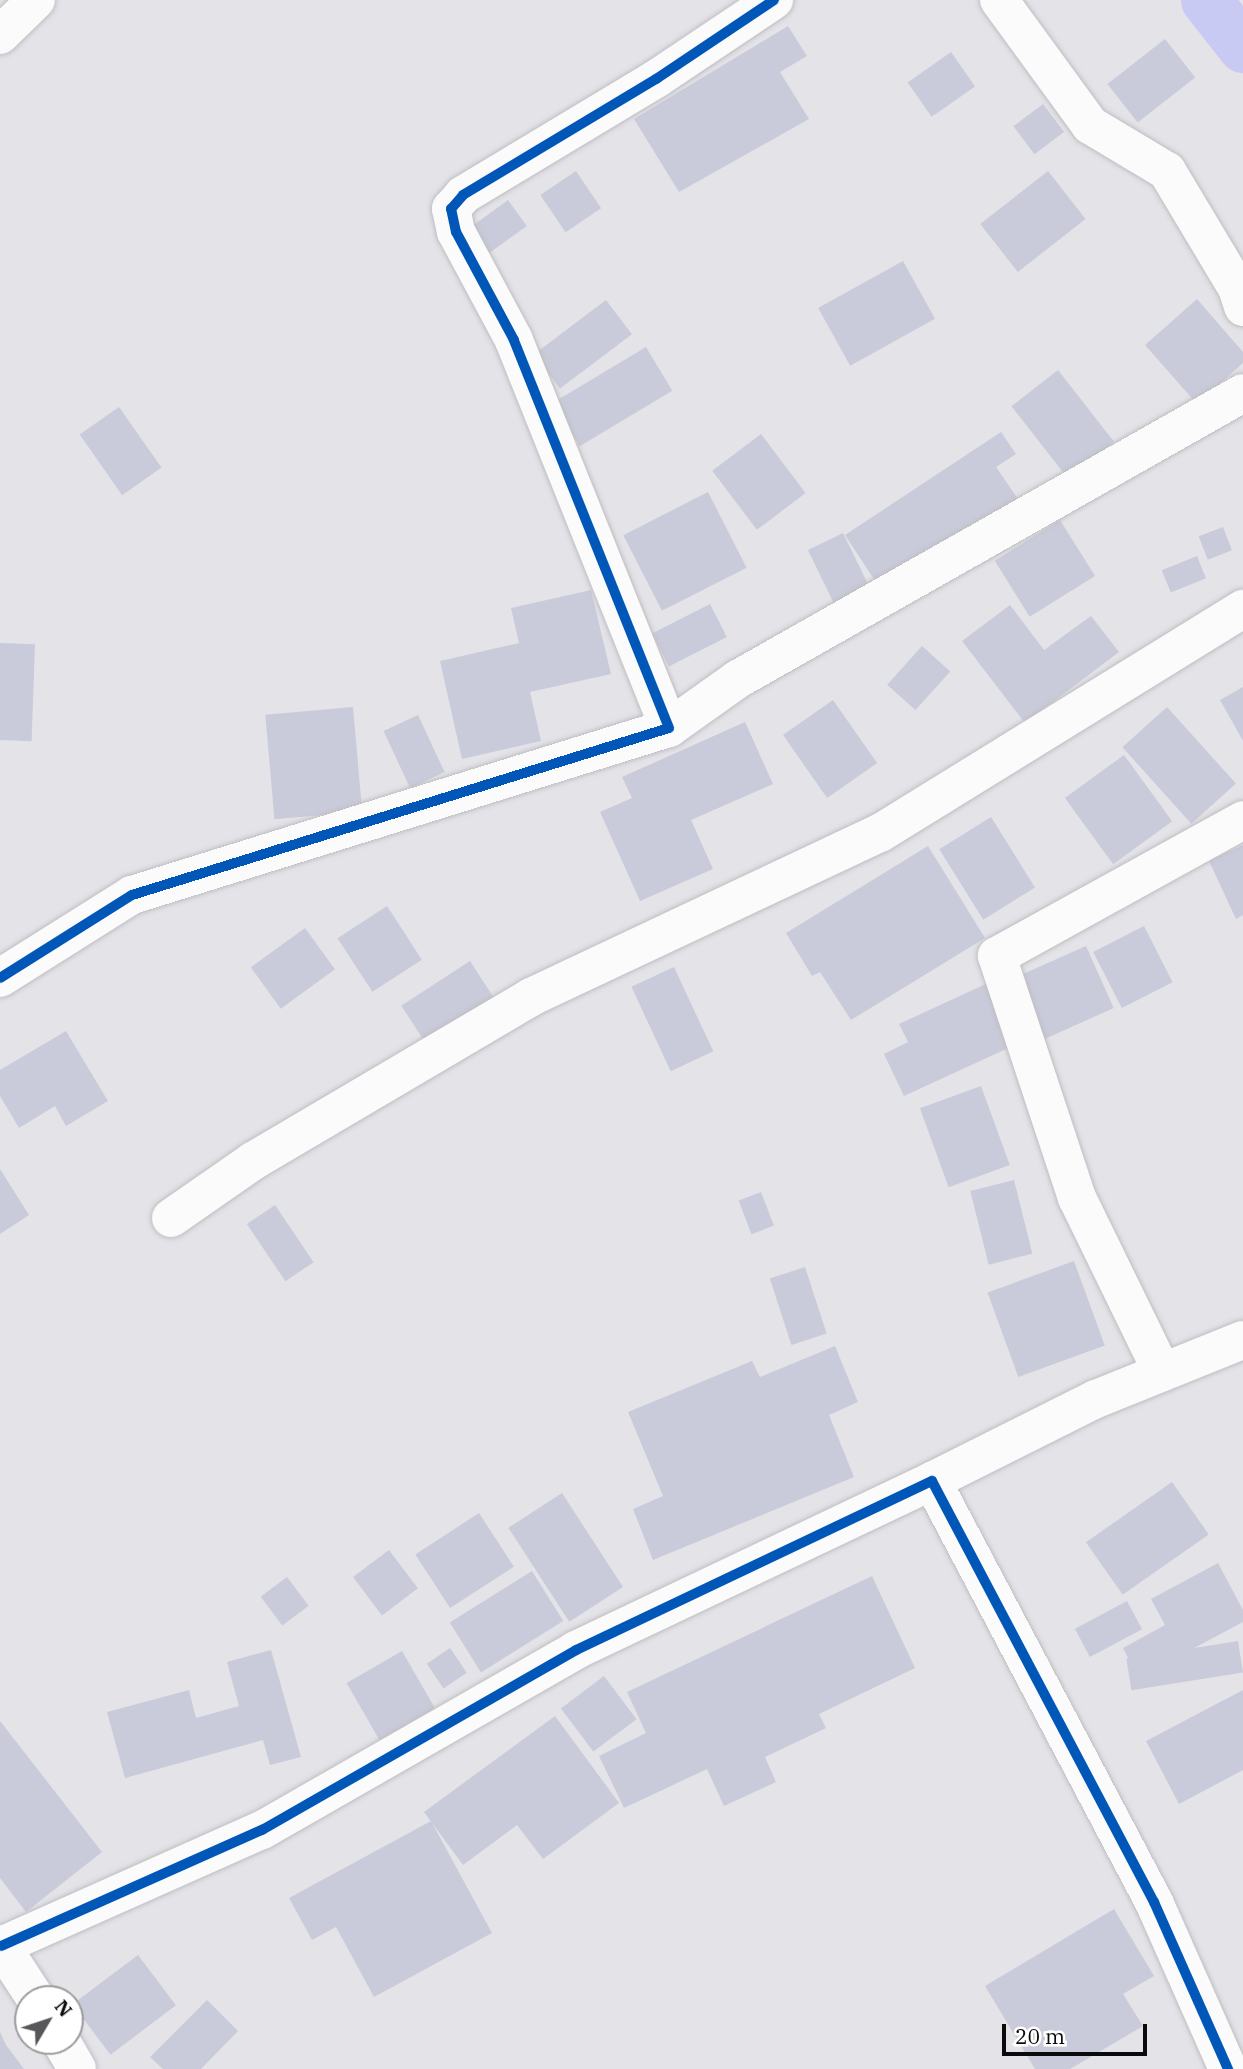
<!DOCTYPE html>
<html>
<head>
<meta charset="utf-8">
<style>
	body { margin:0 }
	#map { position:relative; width:1243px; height:2069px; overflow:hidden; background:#e3e3e8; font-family:"IBM Plex Serif",serif }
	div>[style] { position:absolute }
	.canal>* { height:51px; margin:-25.5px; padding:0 25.5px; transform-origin:25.5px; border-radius:25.5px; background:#c9caf3 }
	.building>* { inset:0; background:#cacbda; transform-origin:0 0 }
	.roads { filter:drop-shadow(0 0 2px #bebec2) drop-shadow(0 0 2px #bebec2) }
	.minor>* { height:38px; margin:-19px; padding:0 19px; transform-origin:19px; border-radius:19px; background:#fbfbfc }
	.cycleway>* { height:10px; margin:-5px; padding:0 5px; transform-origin:5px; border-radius:5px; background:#0057b8 }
	span { translate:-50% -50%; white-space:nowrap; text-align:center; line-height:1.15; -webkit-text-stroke:5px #fff; paint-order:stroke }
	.north { position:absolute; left:14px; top:1985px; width:70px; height:70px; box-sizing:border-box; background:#fff; border:2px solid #9d9d9f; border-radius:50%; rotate:51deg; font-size:19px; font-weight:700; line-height:28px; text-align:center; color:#0b0b0e }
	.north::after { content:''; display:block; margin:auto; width:24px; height:32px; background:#57575a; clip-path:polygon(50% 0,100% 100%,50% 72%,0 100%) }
	.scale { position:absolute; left:1002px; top:2024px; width:145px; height:32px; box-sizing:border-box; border:4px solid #0b0b0e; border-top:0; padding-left:9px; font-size:21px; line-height:24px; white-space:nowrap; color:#0b0b0e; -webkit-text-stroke:5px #fff; paint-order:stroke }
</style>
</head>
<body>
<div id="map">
	<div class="canal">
		<div style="left:1206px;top:0;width:60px;rotate:51.8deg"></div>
	</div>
	<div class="building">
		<div style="clip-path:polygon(788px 26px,807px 56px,780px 72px,809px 119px,679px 192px,634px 119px)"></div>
		<div style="left:1165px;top:39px;width:49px;height:73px;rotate:52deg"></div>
		<div style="left:951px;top:52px;width:42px;height:53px;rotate:55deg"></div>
		<div style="left:1043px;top:104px;width:35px;height:37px;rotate:53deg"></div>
		<div style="left:576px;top:171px;width:45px;height:43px;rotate:56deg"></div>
		<div style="left:1048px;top:171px;width:61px;height:86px;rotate:52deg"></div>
		<div style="left:508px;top:200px;width:32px;height:50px;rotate:54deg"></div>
		<div style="left:903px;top:261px;width:66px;height:97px;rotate:61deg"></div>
		<div style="clip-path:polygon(1197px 299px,1243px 352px,1243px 363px,1197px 404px,1145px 345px)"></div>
		<div style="left:606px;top:300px;width:43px;height:90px;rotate:53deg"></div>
		<div style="left:646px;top:347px;width:51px;height:108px;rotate:59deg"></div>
		<div style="left:1058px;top:370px;width:91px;height:59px;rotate:52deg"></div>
		<div style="left:119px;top:407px;width:74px;height:48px;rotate:55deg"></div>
		<div style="clip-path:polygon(1001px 432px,1016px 454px,996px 467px,1020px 502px,883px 593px,845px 535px)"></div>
		<div style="left:761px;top:434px;width:74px;height:61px;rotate:53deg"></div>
		<div style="left:708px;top:492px;width:85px;height:95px;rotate:63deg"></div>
		<div style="left:1060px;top:520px;width:66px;height:77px;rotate:58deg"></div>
		<div style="left:1223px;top:527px;width:25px;height:26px;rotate:69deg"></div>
		<div style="left:843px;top:533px;width:68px;height:39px;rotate:64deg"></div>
		<div style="left:1197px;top:556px;width:24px;height:38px;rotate:68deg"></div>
		<div style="clip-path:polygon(591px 590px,611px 674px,530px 692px,541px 741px,462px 759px,440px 661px,519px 643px,511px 608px)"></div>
		<div style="left:710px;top:604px;width:37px;height:65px;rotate:63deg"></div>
		<div style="clip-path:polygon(1010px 605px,1044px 650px,1091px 616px,1119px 652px,1025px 723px,962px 641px)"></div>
		<div style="left:0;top:643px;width:35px;height:97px;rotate:2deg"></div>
		<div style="left:922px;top:646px;width:38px;height:52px;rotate:42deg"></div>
		<div style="clip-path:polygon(1243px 687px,1243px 741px,1220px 700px)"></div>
		<div style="left:833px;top:700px;width:77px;height:61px;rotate:55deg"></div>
		<div style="left:353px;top:707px;width:105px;height:88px;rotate:85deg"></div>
		<div style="left:1167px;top:707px;width:103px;height:60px;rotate:48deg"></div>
		<div style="left:418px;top:715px;width:63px;height:38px;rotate:65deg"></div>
		<div style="clip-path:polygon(745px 722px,773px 784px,691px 820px,713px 869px,640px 901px,600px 812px,632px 798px,622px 777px)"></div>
		<div style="left:1124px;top:755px;width:82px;height:73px;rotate:54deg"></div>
		<div style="left:991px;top:817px;width:83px;height:61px;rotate:58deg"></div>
		<div style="clip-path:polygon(1243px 845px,1243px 915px,1236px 919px,1209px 861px)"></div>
		<div style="clip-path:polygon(928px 846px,985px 938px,851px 1020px,820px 972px,812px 976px,786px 933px)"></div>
		<div style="left:387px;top:906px;width:64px;height:59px;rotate:57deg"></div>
		<div style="left:1144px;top:926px;width:63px;height:57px;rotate:63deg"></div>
		<div style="left:305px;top:928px;width:51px;height:67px;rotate:54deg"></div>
		<div style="left:1086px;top:946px;width:68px;height:75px;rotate:66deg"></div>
		<div style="left:470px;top:961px;width:61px;height:82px;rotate:57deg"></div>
		<div style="left:674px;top:967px;width:93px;height:47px;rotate:65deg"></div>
		<div style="clip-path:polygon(988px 983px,1017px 1044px,904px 1096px,884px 1054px,908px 1042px,899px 1024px)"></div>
		<div style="clip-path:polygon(66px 1031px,108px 1101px,66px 1126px,55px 1106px,19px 1128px,0 1096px,0 1070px)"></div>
		<div style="left:981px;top:1086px;width:84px;height:65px;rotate:70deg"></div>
		<div style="clip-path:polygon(0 1169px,29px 1215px,0 1234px)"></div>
		<div style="left:1014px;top:1180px;width:76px;height:45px;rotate:76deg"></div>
		<div style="left:761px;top:1192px;width:36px;height:24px;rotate:69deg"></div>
		<div style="left:275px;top:1205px;width:69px;height:34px;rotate:56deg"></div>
		<div style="left:1074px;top:1261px;width:90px;height:92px;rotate:70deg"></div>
		<div style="left:805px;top:1267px;width:70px;height:37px;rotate:72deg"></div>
		<div style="clip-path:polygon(835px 1346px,858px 1402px,829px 1415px,854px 1477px,653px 1560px,633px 1509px,663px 1496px,628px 1412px,752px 1361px,760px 1377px)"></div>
		<div style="left:1172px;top:1482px;width:64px;height:105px;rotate:55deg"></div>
		<div style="left:562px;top:1493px;width:112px;height:64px;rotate:57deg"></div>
		<div style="left:479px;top:1513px;width:64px;height:76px;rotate:57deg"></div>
		<div style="left:389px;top:1550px;width:48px;height:45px;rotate:53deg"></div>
		<div style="clip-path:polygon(1218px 1563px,1243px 1610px,1243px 1622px,1138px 1678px,1123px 1648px,1165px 1625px,1151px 1599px)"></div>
		<div style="left:532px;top:1571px;width:59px;height:97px;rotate:58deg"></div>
		<div style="clip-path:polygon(872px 1576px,915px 1668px,819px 1714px,826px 1728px,765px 1757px,776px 1782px,724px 1806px,707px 1769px,624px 1808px,599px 1756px,646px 1733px,627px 1692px)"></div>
		<div style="left:287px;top:1577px;width:36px;height:33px;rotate:53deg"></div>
		<div style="left:1127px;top:1601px;width:32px;height:59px;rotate:62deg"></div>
		<div style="left:1238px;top:1641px;width:32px;height:113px;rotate:81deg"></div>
		<div style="left:450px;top:1648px;width:30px;height:28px;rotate:56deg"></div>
		<div style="clip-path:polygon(271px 1650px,301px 1757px,270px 1765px,263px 1740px,125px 1778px,107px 1712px,189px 1690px,196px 1718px,239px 1706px,227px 1662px)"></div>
		<div style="left:402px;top:1651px;width:66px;height:64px;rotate:60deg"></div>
		<div style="left:604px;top:1676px;width:54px;height:54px;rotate:53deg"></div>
		<div style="clip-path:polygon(1243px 1690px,1243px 1770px,1179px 1804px,1146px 1741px)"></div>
		<div style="clip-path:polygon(555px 1716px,619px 1803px,543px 1859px,517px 1825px,463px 1865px,424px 1812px)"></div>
		<div style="clip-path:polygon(0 1721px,102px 1852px,26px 1912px,0 1878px)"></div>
		<div style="clip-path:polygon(431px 1821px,492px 1933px,374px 1997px,336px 1927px,312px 1940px,289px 1898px)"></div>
		<div style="clip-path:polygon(1114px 1909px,1154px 1976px,1123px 1994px,1143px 2026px,1070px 2069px,1035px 2069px,985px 1986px)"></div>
		<div style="left:138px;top:1955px;width:63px;height:82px;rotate:53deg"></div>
		<div style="clip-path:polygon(207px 2000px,238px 2031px,201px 2069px,163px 2069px,150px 2057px)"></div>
		<div style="clip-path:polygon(0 2032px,6px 2045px,24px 2069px,0 2069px)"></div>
	</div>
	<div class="roads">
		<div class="minor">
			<div style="left:999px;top:0;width:155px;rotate:53.9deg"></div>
			<div style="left:1090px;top:125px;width:90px;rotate:30.9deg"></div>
			<div style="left:1167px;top:171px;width:136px;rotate:59.1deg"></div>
			<div style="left:1237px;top:288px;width:20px;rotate:72deg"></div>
			<div style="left:0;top:35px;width:50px;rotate:-44.2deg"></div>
			<div style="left:669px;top:728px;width:85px;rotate:-35.4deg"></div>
			<div style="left:738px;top:679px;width:580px;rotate:-29.52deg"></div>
			<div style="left:0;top:978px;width:156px;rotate:-32.2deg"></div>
			<div style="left:132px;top:895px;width:562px;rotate:-17.28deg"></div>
			<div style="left:669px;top:728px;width:418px;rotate:-111.8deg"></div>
			<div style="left:514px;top:340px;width:123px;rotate:-118.2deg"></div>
			<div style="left:456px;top:232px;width:24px;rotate:-102deg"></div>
			<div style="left:451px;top:209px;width:18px;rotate:-49deg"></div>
			<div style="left:463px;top:195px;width:225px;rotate:-31deg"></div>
			<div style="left:656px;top:79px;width:142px;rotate:-33.8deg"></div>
			<div style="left:171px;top:1218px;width:100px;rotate:-34.8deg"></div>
			<div style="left:253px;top:1161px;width:323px;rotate:-30.5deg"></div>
			<div style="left:531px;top:997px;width:386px;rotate:-25.2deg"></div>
			<div style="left:880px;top:833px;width:427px;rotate:-31.7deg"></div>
			<div style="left:1162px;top:1372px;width:194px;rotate:-116deg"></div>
			<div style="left:1077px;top:1198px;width:255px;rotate:-108.3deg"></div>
			<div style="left:997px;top:956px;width:281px;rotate:-28.9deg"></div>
			<div style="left:932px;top:1481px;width:183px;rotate:-26.6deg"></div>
			<div style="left:1096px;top:1399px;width:158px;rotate:-21.9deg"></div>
			<div style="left:0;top:1944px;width:66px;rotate:56.8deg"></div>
			<div style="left:1px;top:1946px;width:286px;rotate:-24deg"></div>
			<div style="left:262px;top:1830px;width:362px;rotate:-29.8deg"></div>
			<div style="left:576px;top:1650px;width:394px;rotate:-25.4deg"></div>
			<div style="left:932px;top:1481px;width:476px;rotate:62.2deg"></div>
			<div style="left:1154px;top:1902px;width:183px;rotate:66.1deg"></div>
			<div style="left:61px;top:2041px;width:32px;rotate:60deg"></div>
		</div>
	</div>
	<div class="cycleway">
		<div style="left:0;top:978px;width:156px;rotate:-32.2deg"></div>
		<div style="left:132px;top:895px;width:562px;rotate:-17.28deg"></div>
		<div style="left:669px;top:728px;width:418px;rotate:-111.8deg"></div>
		<div style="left:514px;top:340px;width:123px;rotate:-118.2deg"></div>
		<div style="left:456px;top:232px;width:24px;rotate:-102deg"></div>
		<div style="left:451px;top:209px;width:18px;rotate:-49deg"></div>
		<div style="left:463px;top:195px;width:225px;rotate:-31deg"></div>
		<div style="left:656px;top:79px;width:142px;rotate:-33.8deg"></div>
		<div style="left:1px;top:1946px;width:286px;rotate:-24deg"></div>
		<div style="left:262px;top:1830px;width:362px;rotate:-29.8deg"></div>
		<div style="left:576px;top:1650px;width:394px;rotate:-25.4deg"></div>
		<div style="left:932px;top:1481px;width:476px;rotate:62.2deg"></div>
		<div style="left:1154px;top:1902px;width:183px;rotate:66.1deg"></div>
	</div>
	<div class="north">N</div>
	<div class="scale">20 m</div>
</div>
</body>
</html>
